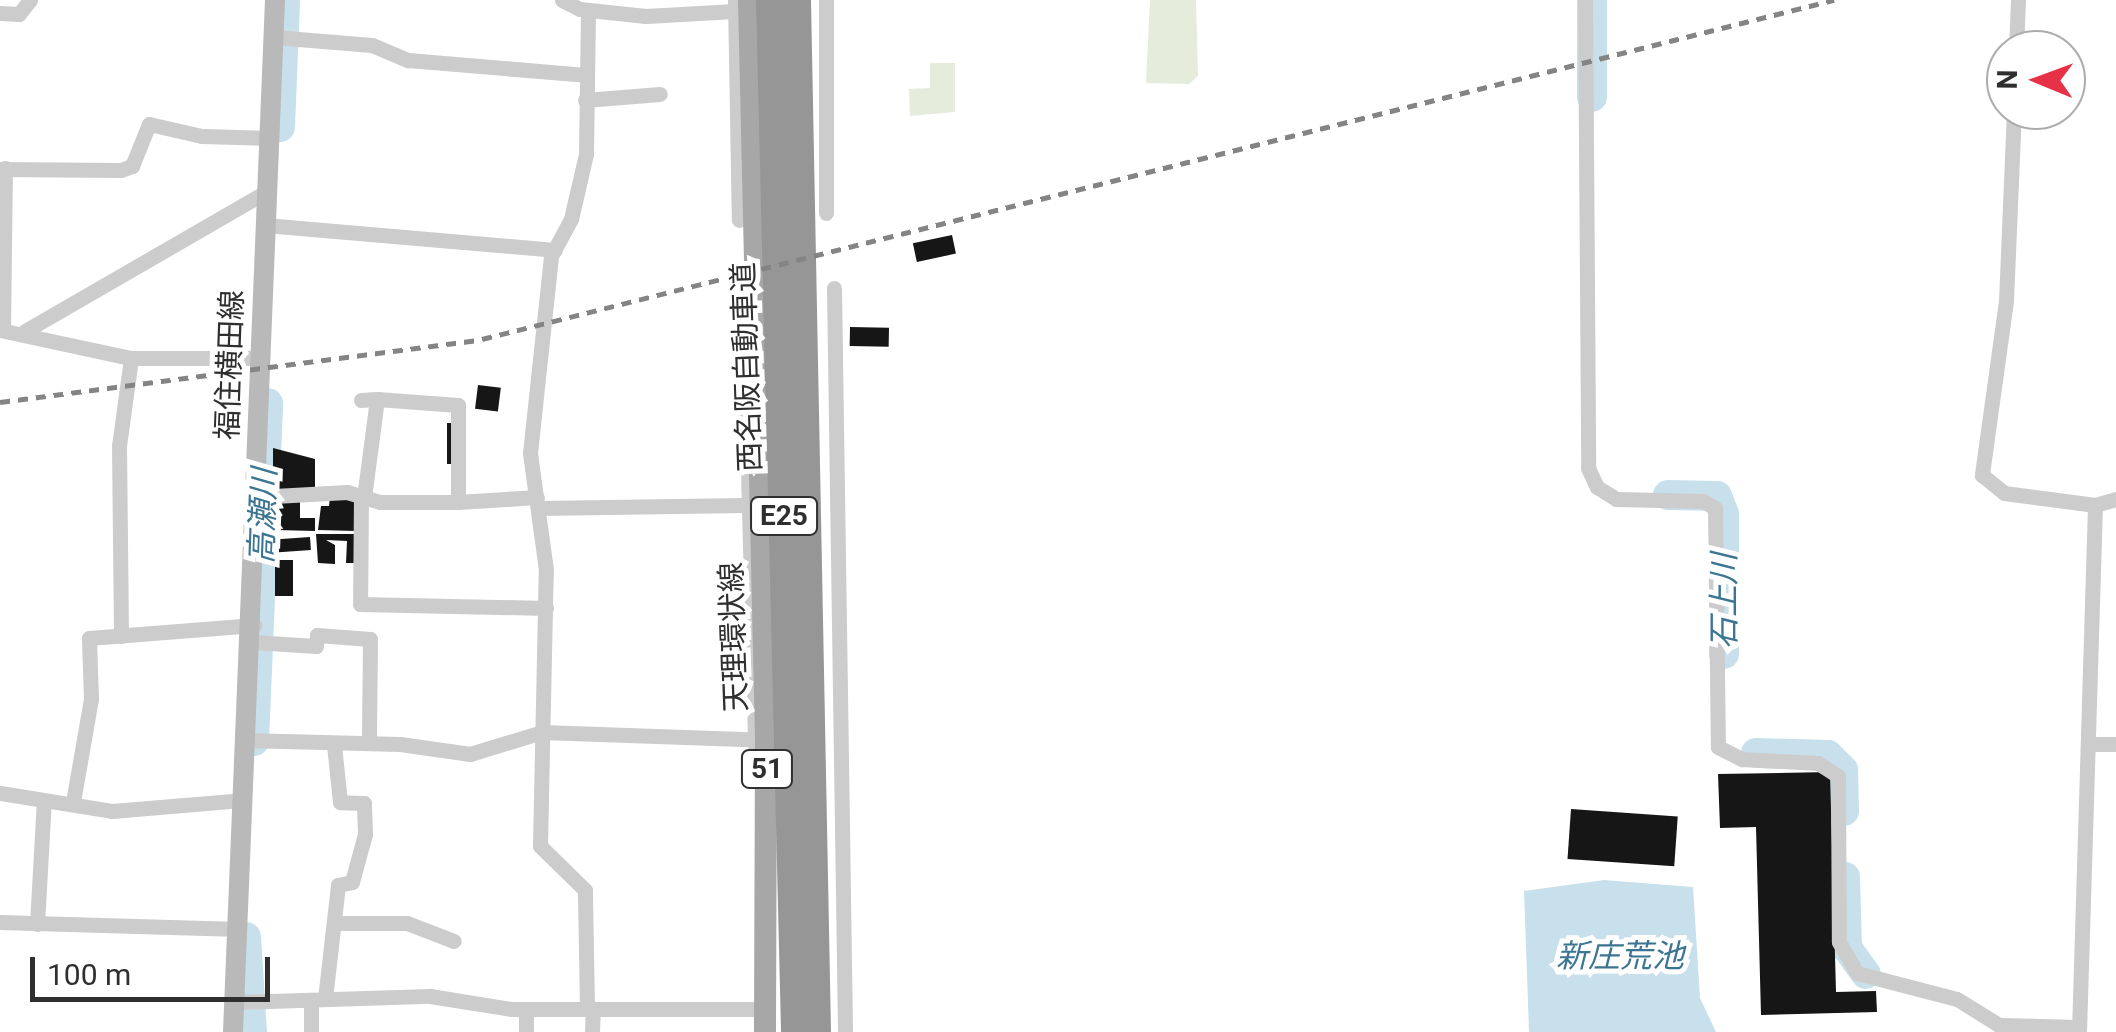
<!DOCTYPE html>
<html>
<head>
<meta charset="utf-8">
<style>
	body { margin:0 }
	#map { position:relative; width:2116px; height:1032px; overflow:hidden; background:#fff; font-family:Roboto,"Noto Sans JP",sans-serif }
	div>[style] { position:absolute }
	.green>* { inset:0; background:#e6ecdc }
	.water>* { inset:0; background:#c8e0ec }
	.river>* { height:30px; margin:-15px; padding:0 15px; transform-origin:15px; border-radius:15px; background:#c8e0ec }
	.building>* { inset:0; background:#161616; transform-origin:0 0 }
	.minor>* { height:15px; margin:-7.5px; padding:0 7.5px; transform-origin:7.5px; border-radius:7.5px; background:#ccc }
	.secondary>* { height:20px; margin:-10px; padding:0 10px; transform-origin:10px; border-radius:10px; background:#b9b9b9 }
	.primary>* { height:22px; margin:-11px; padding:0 11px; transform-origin:11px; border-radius:11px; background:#a7a7a7 }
	.motorway>* { height:28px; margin:-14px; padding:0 14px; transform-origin:14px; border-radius:14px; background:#969696 }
	.rail>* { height:5px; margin-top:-2.5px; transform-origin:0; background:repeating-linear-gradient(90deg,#848484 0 10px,transparent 0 18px) }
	span { translate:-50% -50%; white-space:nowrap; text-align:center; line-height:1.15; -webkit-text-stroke:10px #fff; paint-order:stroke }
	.shield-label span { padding:2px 8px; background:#fff; border:2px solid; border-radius:8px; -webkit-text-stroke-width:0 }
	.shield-label { font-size:28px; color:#2f2f2f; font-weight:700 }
	.street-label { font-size:30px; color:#2f2f2f }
	.water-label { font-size:32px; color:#3c7591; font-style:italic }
	.north { position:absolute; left:1986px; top:30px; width:100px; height:100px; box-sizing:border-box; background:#fff; border:2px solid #acacac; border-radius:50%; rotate:271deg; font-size:28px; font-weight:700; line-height:40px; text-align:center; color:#2f2f2f }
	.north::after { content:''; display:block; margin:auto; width:35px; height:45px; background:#e63147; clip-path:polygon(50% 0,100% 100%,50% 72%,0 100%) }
	.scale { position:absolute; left:30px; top:957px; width:240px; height:45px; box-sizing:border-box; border:5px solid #2f2f2f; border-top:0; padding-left:12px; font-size:30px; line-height:35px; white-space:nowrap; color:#2f2f2f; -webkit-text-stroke:8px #fff; paint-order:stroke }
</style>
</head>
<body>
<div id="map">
	<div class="green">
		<div style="clip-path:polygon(1150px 0,1196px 0,1198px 76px,1189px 84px,1146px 83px)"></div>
		<div style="clip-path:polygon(930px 63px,955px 63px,955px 112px,910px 116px,909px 89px,930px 88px)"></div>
	</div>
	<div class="water">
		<div style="clip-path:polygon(1604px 880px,1693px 887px,1700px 998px,1716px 1032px,1529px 1032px,1524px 891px)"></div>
	</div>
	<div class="river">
		<div style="left:1592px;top:0;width:97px;rotate:90deg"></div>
		<div style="left:280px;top:127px;width:127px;rotate:-87.7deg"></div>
		<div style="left:1668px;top:495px;width:49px;rotate:1.2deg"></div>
		<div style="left:1717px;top:496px;width:19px;rotate:69deg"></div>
		<div style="left:1724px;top:514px;width:140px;rotate:90deg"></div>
		<div style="left:254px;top:741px;width:338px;rotate:-87.6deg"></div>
		<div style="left:1756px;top:753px;width:72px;rotate:1.6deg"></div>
		<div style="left:1828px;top:755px;width:21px;rotate:45deg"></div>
		<div style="left:1843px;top:770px;width:41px;rotate:88.6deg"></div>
		<div style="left:1845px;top:877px;width:71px;rotate:88.4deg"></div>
		<div style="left:1847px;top:948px;width:32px;rotate:54deg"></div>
		<div style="left:246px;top:937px;width:95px;rotate:86.4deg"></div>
	</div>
	<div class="building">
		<div style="left:2018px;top:110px;width:27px;height:8px"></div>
		<div style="left:952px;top:235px;width:19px;height:40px;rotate:78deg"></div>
		<div style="left:850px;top:327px;width:39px;height:19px;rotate:1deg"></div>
		<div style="left:478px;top:385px;width:23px;height:24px;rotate:7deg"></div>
		<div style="left:447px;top:423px;width:6px;height:41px"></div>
		<div style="clip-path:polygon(273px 448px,315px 459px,315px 489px,273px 489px)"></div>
		<div style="clip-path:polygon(330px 496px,357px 499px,356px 531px,318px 530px,321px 506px,329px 506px)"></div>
		<div style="clip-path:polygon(300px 500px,300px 518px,315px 518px,315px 531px,276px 530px,276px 503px)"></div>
		<div style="clip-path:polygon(316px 534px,357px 534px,356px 563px,346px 563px,347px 541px,326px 540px,335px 545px,335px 564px,318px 563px)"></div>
		<div style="left:310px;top:537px;width:13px;height:32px;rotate:86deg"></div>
		<div style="left:275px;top:560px;width:18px;height:36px"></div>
		<div style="clip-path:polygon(1830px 772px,1836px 992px,1876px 991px,1877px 1012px,1761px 1015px,1756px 827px,1720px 828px,1718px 774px)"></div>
		<div style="left:1571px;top:809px;width:107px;height:50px;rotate:4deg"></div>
	</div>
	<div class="minor">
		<div style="left:562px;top:0;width:20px;rotate:27deg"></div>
		<div style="left:580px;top:9px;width:66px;rotate:6.1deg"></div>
		<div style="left:646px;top:16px;width:89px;rotate:-3.2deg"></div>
		<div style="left:735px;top:0;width:220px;rotate:89deg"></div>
		<div style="left:1585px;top:0;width:468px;rotate:89.6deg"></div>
		<div style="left:1588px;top:468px;width:21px;rotate:65deg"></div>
		<div style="left:1597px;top:487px;width:22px;rotate:32deg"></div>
		<div style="left:1616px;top:499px;width:87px;rotate:1.3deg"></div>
		<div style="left:1703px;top:501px;width:14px;rotate:30deg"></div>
		<div style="left:1715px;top:508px;width:239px;rotate:89.3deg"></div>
		<div style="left:1718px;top:747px;width:27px;rotate:27deg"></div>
		<div style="left:1742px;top:759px;width:76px;rotate:3deg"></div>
		<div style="left:1818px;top:763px;width:24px;rotate:33deg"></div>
		<div style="left:1838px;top:776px;width:166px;rotate:89.7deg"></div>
		<div style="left:1839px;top:942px;width:36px;rotate:60deg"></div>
		<div style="left:1857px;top:973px;width:103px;rotate:14.6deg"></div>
		<div style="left:1957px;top:999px;width:49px;rotate:31.8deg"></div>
		<div style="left:1999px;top:1025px;width:80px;rotate:1.4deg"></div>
		<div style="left:0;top:13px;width:19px;rotate:3deg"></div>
		<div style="left:19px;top:14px;width:18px;rotate:-52deg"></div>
		<div style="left:274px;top:37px;width:98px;rotate:4.7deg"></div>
		<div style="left:372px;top:45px;width:39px;rotate:23deg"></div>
		<div style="left:408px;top:60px;width:178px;rotate:4.8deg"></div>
		<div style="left:2016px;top:50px;width:50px;rotate:-87.7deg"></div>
		<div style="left:585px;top:100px;width:75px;rotate:-4.6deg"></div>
		<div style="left:2014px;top:110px;width:191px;rotate:92.4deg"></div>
		<div style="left:2006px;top:301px;width:176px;rotate:97.9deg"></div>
		<div style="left:1982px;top:475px;width:28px;rotate:39deg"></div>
		<div style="left:2004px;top:493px;width:92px;rotate:7.5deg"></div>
		<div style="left:2095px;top:505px;width:22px;rotate:-16deg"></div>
		<div style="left:0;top:169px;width:121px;rotate:0.5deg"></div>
		<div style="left:121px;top:170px;width:12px;rotate:-20deg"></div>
		<div style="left:132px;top:166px;width:45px;rotate:-68deg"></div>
		<div style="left:149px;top:124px;width:54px;rotate:12.8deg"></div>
		<div style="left:202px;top:136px;width:66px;rotate:1.7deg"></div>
		<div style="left:826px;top:213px;width:213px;rotate:-90deg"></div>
		<div style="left:265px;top:225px;width:291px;rotate:4.9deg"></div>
		<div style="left:834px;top:288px;width:744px;rotate:89.15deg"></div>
		<div style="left:744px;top:318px;width:429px;rotate:88.5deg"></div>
		<div style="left:0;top:330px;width:134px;rotate:12.1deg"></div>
		<div style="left:131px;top:358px;width:128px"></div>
		<div style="left:3px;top:330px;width:162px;rotate:-89.3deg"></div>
		<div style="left:25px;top:331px;width:280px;rotate:-30deg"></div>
		<div style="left:377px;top:399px;width:81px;rotate:4.2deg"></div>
		<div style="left:458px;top:405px;width:97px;rotate:90deg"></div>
		<div style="left:361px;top:400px;width:16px;rotate:-4deg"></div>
		<div style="left:377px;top:399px;width:100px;rotate:97.5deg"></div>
		<div style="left:256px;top:497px;width:91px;rotate:-3.1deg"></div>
		<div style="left:347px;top:492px;width:34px;rotate:17deg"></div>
		<div style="left:380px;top:502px;width:78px"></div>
		<div style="left:458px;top:502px;width:79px;rotate:-3.6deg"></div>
		<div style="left:361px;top:497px;width:107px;rotate:90.5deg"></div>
		<div style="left:360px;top:604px;width:186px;rotate:1.2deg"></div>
		<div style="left:538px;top:508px;width:207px;rotate:-0.8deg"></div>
		<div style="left:121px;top:636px;width:190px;rotate:-90.6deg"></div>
		<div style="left:119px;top:446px;width:89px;rotate:-82.2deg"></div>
		<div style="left:252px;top:642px;width:64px;rotate:3.6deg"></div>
		<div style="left:316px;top:646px;width:11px;rotate:-85deg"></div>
		<div style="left:317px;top:635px;width:53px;rotate:4.3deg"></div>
		<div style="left:370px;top:639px;width:104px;rotate:90.6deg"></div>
		<div style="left:246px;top:740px;width:154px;rotate:1.5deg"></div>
		<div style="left:400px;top:744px;width:71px;rotate:8.1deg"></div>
		<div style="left:470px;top:754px;width:75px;rotate:-17deg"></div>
		<div style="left:542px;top:732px;width:224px;rotate:2deg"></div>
		<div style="left:2088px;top:744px;width:28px"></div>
		<div style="left:0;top:793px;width:113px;rotate:9.1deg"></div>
		<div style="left:112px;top:811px;width:130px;rotate:-4.8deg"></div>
		<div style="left:73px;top:802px;width:105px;rotate:-80.1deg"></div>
		<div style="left:91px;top:699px;width:61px;rotate:-91.9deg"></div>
		<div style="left:89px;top:638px;width:166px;rotate:-4.5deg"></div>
		<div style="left:0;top:922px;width:239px;rotate:1.7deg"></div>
		<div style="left:337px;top:923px;width:70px"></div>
		<div style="left:407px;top:923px;width:50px;rotate:21deg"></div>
		<div style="left:37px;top:924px;width:124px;rotate:-86.8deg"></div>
		<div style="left:325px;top:999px;width:115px;rotate:-83.5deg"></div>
		<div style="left:338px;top:885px;width:14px;rotate:-12deg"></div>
		<div style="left:352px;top:882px;width:50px;rotate:-74.8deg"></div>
		<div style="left:365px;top:834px;width:31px;rotate:-92deg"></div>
		<div style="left:364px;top:803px;width:24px;rotate:-178deg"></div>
		<div style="left:340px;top:802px;width:57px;rotate:-96deg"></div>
		<div style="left:235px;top:1002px;width:195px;rotate:-1.8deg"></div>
		<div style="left:430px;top:996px;width:82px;rotate:9.1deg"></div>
		<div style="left:511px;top:1009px;width:256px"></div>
		<div style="left:587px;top:1009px;width:119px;rotate:-91deg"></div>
		<div style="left:585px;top:890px;width:63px;rotate:-135.6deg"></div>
		<div style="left:540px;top:846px;width:276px;rotate:-88.8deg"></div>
		<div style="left:546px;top:570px;width:118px;rotate:-97.8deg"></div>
		<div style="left:530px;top:453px;width:198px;rotate:-83.9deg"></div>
		<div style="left:551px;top:256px;width:42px;rotate:-61.6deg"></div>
		<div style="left:571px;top:219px;width:67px;rotate:-77deg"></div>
		<div style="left:586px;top:154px;width:144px;rotate:-89.2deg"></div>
		<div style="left:311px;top:1032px;width:32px;rotate:-90deg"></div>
		<div style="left:526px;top:1032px;width:23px;rotate:-90deg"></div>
		<div style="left:592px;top:1032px;width:23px;rotate:-88deg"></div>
		<div style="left:2079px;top:1032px;width:527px;rotate:-88.26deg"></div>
	</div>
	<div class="secondary">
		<div style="left:233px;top:1032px;width:1033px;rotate:-87.67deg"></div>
	</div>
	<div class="primary">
		<div style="left:749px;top:0;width:740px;rotate:88.68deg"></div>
		<div style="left:766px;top:740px;width:292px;rotate:90.2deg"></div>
	</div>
	<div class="motorway">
		<div style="left:770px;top:0;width:1032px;rotate:88.61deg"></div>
		<div style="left:797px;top:0;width:1032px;rotate:88.89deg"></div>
	</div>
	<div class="rail">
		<div style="left:0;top:402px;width:486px;rotate:-7.4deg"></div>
		<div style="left:482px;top:339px;width:1394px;rotate:-14.08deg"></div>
	</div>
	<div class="shield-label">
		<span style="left:784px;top:516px">E25</span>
		<span style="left:767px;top:769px">51</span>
	</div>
	<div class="street-label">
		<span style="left:230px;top:365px;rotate:-88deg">福住横田線</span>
		<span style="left:747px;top:367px;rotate:-92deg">西名阪自動車道</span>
		<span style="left:734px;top:637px;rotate:-92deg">天理環状線</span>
	</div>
	<div class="water-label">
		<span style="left:263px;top:516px;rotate:-88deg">高瀬川</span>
		<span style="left:1724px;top:601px;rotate:-90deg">石上川</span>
		<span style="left:1620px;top:956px">新庄荒池</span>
	</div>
	<div class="north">N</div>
	<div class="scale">100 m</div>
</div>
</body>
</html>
